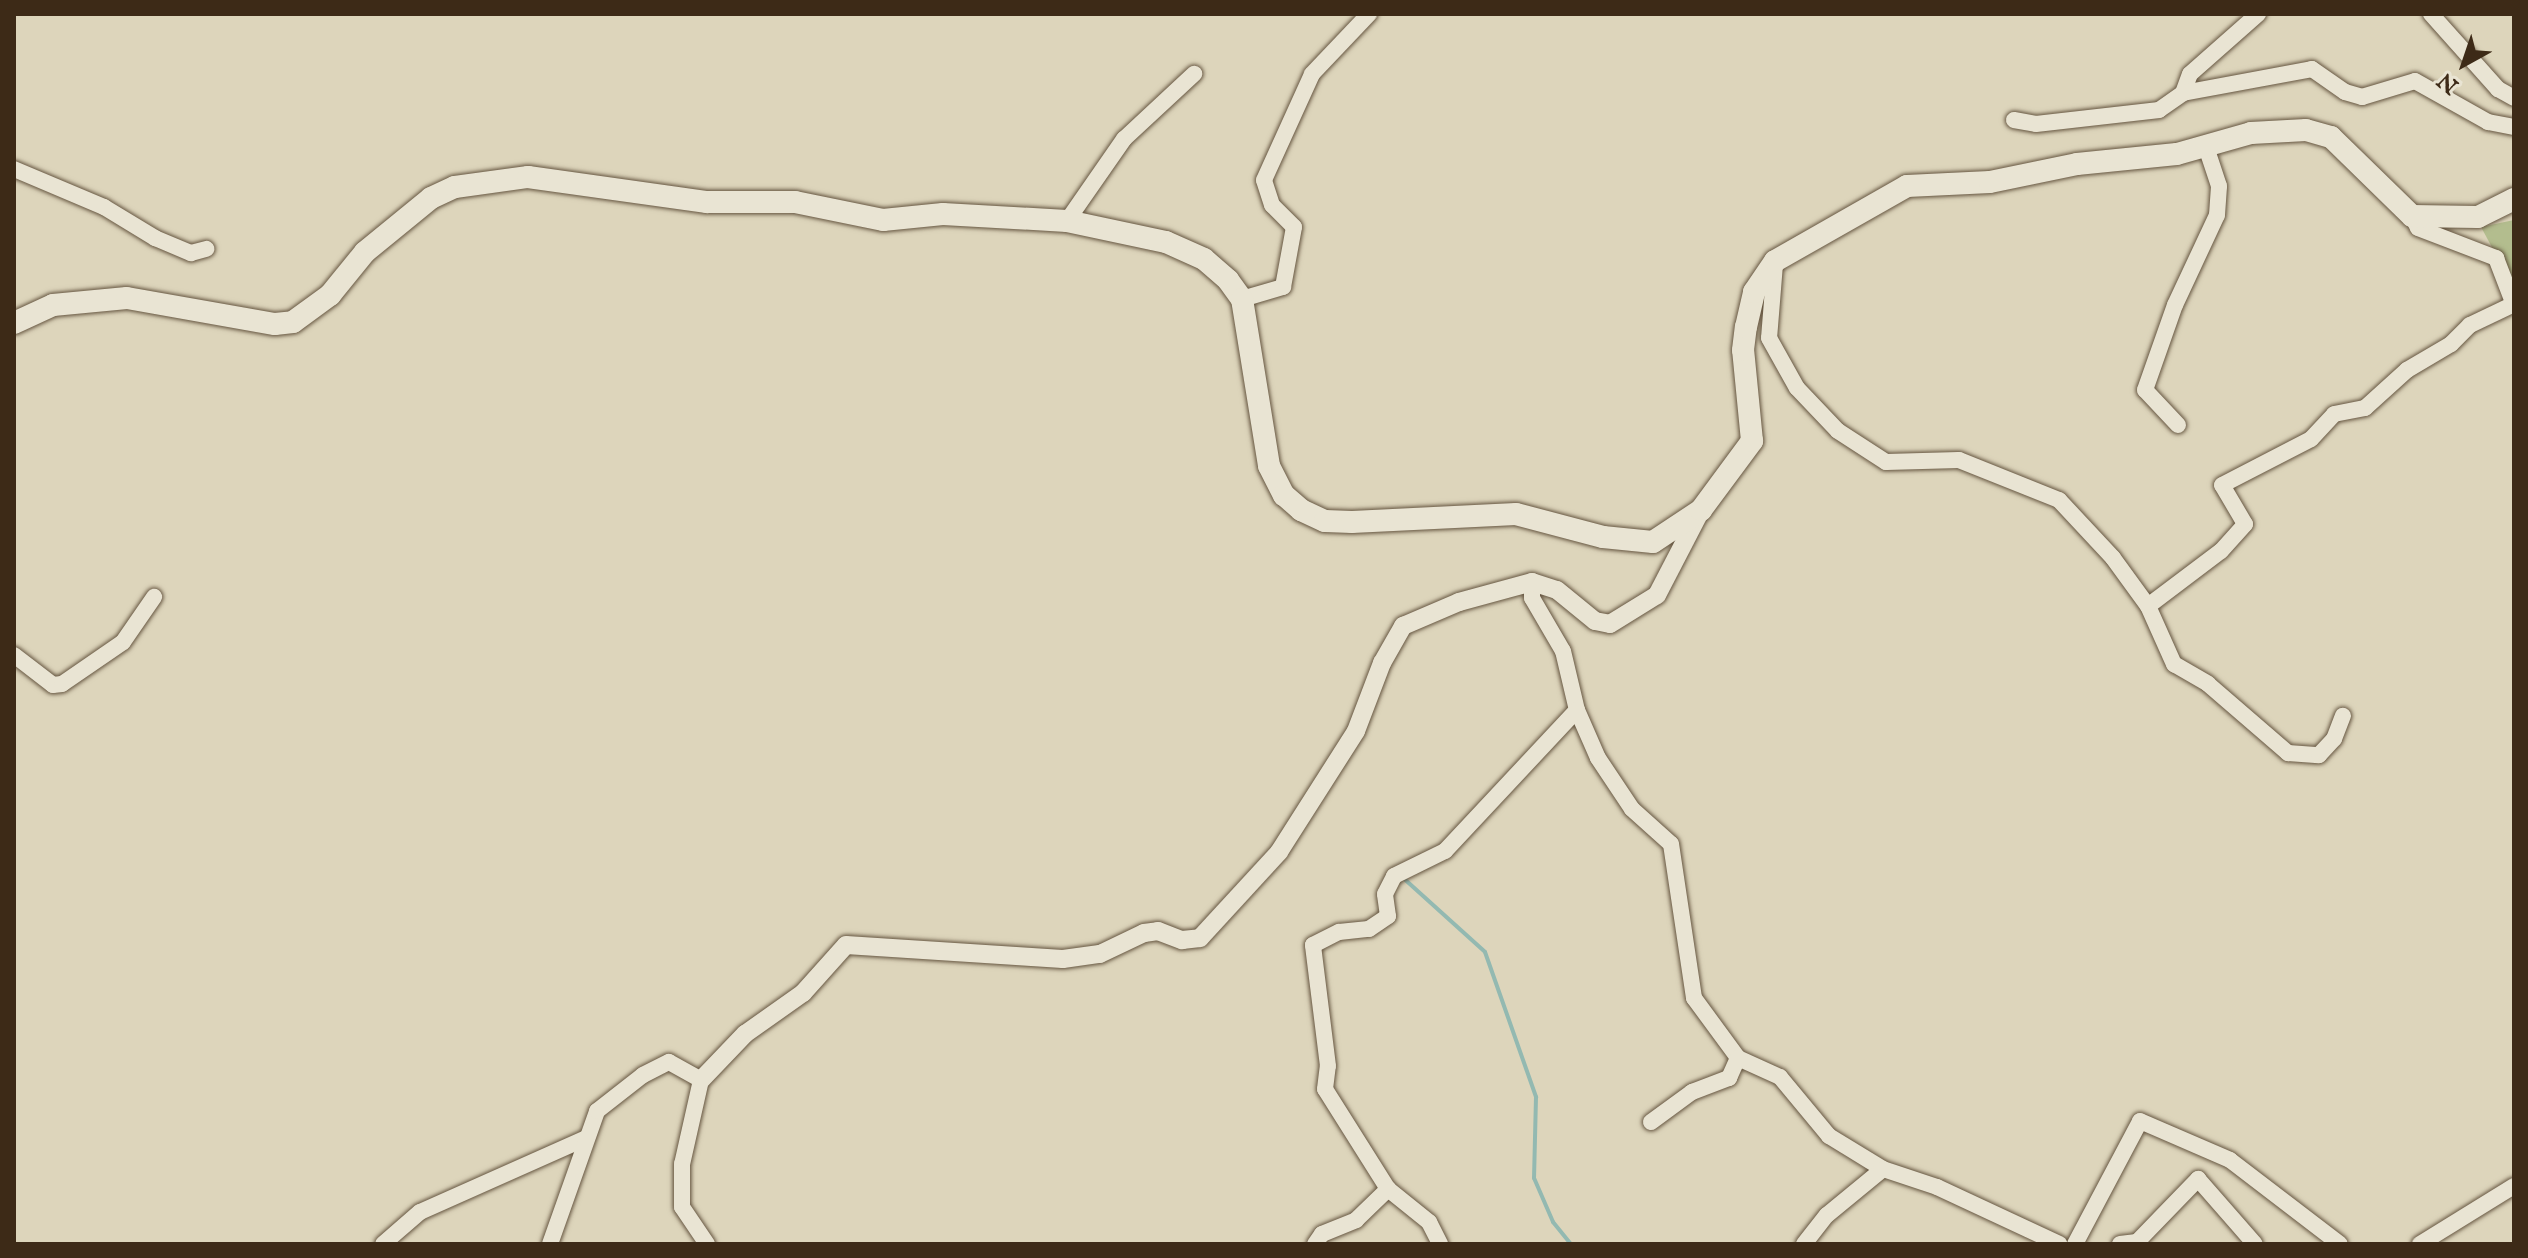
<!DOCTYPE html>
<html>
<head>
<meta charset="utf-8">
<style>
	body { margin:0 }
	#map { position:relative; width:2528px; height:1258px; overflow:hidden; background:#ddd5bb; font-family:"IM FELL English",serif }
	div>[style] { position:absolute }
	.green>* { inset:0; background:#b3bd8e }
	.stream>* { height:4px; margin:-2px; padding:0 2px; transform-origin:2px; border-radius:2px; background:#93b9b1 }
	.roads { filter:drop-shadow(0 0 2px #655540) drop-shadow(0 0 2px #655540) }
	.minor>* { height:16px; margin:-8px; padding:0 8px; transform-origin:8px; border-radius:8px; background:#e9e4d3 }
	.tertiary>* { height:18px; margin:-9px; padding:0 9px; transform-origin:9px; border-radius:9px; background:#e9e4d3 }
	.secondary>* { height:22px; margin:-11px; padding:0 11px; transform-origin:11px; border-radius:11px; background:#e9e4d3 }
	span { translate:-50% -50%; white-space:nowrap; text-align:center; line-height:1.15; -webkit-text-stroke:8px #e9e4d3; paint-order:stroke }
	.frame { position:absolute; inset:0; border:16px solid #3d2a17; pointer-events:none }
	.north { position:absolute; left:2424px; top:24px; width:80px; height:80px; -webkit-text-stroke:6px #e9e4d3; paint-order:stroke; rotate:220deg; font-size:22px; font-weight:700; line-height:32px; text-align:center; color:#3d2a17 }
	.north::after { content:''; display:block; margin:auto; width:28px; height:36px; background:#3d2a17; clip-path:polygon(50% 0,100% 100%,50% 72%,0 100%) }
</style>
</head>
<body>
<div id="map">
	<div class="green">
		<div style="clip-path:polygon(2514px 220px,2514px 288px,2481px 227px)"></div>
	</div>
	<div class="stream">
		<div style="left:1401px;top:876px;width:113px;rotate:42.1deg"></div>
		<div style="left:1485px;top:952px;width:154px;rotate:70.6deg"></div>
		<div style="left:1536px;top:1097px;width:81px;rotate:91.4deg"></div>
		<div style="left:1534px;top:1178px;width:48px;rotate:66.6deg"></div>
		<div style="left:1553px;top:1222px;width:28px;rotate:51deg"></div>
	</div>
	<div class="roads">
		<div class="minor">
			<div style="left:2431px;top:14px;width:101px;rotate:48.2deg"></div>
			<div style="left:2498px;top:89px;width:18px;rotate:29deg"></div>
			<div style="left:2183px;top:93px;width:20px;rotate:-70deg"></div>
			<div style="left:2190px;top:74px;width:91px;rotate:-41.4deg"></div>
			<div style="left:2014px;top:120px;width:22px;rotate:10deg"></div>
			<div style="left:2036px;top:124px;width:124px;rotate:-6.5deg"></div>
			<div style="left:2159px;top:110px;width:29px;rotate:-35deg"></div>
			<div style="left:2183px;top:93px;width:131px;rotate:-10.5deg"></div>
			<div style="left:2312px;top:69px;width:40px;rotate:34.9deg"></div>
			<div style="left:2345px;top:92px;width:18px;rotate:16deg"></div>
			<div style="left:2362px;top:97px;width:55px;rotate:-16.8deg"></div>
			<div style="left:2415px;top:81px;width:84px;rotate:29.3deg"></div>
			<div style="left:2488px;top:122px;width:26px;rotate:11deg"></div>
			<div style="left:14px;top:169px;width:98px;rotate:22.9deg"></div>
			<div style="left:104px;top:207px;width:60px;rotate:31.3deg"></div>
			<div style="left:155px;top:238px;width:39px;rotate:23deg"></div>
			<div style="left:191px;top:253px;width:16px;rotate:-15deg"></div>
			<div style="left:2412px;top:216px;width:13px;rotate:63deg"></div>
			<div style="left:2418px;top:228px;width:84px;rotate:21deg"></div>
			<div style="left:2496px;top:258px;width:50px;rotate:69deg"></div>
			<div style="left:1067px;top:221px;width:100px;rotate:-55.2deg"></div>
			<div style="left:1124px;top:139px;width:96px;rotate:-42.9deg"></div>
			<div style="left:1775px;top:264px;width:74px;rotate:94.6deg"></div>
			<div style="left:1769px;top:338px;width:57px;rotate:60.8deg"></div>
			<div style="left:1797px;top:388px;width:59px;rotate:46.4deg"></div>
			<div style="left:1838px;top:431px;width:57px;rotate:32.9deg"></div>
			<div style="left:1886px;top:462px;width:73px;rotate:-1.6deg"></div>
			<div style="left:1959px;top:460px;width:108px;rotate:21.8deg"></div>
			<div style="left:2059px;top:500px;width:79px;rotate:47deg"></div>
			<div style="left:2113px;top:558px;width:59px;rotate:53.9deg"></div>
			<div style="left:2148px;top:606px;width:64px;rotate:65.9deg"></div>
			<div style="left:2174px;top:664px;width:39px;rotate:30deg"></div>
			<div style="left:2208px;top:684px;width:106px;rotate:40.8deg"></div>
			<div style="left:2288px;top:753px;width:31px;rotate:4deg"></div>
			<div style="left:2319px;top:755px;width:22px;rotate:-47deg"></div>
			<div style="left:2334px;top:739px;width:25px;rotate:-69deg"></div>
			<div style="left:1242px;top:299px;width:43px;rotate:-16.3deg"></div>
			<div style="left:1283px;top:287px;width:61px;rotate:-79.6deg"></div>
			<div style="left:1294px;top:227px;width:31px;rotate:-135deg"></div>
			<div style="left:1272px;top:205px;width:26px;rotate:-108deg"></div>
			<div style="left:1264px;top:180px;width:116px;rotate:-65.6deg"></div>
			<div style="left:1312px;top:74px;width:83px;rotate:-46.5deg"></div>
			<div style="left:2178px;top:425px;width:48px;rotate:-133.3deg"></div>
			<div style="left:2145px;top:390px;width:90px;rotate:-70.6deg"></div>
			<div style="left:2175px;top:305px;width:99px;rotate:-65deg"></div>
			<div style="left:2217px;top:215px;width:29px;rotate:-86deg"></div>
			<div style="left:2219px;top:186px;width:41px;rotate:-108.4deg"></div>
			<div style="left:1532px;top:582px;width:16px;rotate:90deg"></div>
			<div style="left:1532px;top:598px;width:61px;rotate:59.7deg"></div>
			<div style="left:1563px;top:651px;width:61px;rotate:76.7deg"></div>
			<div style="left:1577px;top:710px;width:52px;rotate:66.4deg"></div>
			<div style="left:1598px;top:758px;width:61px;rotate:56.3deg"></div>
			<div style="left:1632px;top:809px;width:52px;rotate:41.9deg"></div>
			<div style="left:1671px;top:844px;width:156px;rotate:81.5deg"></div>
			<div style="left:1694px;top:998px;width:74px;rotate:53.7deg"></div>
			<div style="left:1738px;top:1058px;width:46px;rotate:24.3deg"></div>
			<div style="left:1780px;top:1077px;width:77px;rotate:50.3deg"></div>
			<div style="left:1829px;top:1136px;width:63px;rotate:31.4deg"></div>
			<div style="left:1883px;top:1169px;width:57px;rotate:18.4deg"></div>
			<div style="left:1937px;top:1187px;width:135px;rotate:25deg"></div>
			<div style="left:2148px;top:606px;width:91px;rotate:-37deg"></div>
			<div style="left:2221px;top:551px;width:36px;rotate:-48deg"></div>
			<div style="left:2245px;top:524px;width:45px;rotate:-120.5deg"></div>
			<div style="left:2222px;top:485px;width:100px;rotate:-27.3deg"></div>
			<div style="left:2311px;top:439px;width:34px;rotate:-47deg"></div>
			<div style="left:2334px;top:414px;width:32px;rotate:-11deg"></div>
			<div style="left:2365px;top:408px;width:57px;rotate:-42.1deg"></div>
			<div style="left:2407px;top:370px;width:51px;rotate:-30.6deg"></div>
			<div style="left:2451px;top:344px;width:27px;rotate:-45deg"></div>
			<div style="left:2470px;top:325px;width:49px;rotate:-25.5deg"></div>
			<div style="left:14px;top:655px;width:49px;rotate:37.6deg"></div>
			<div style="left:53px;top:685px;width:9px;rotate:-6deg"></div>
			<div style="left:62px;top:684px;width:74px;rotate:-34.5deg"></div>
			<div style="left:123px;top:642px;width:55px;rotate:-55.4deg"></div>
			<div style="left:1651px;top:1122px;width:51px;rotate:-36.2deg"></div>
			<div style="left:1692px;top:1092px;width:40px;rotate:-21deg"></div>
			<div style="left:1729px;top:1078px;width:22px;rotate:-66deg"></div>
			<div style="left:1388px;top:1189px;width:53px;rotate:38.8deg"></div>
			<div style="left:1429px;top:1222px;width:25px;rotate:63deg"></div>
			<div style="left:383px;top:1244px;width:49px;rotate:-40.9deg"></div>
			<div style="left:420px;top:1212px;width:182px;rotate:-24deg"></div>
			<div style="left:550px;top:1244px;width:141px;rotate:-70.5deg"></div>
			<div style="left:597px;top:1111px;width:58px;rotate:-38deg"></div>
			<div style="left:643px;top:1075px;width:29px;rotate:-27deg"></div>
			<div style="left:669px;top:1062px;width:37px;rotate:29deg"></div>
			<div style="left:701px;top:1080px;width:86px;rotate:102.7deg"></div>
			<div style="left:682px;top:1164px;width:43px;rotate:90deg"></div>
			<div style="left:682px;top:1207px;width:45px;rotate:56deg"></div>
			<div style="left:1315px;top:1244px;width:12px;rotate:-55deg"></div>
			<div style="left:1322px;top:1234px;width:37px;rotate:-22deg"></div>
			<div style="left:1356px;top:1220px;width:45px;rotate:-44.1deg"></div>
			<div style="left:1388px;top:1189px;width:118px;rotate:-122.2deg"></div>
			<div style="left:1325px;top:1089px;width:23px;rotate:-83deg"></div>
			<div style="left:1328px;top:1066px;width:122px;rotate:-97.1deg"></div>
			<div style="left:1313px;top:945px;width:29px;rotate:-27deg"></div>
			<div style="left:1339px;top:932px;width:30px;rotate:-6deg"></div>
			<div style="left:1369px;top:929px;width:23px;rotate:-34deg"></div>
			<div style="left:1388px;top:916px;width:22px;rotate:-98deg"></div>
			<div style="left:1385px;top:894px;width:20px;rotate:-63deg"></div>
			<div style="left:1394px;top:876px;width:57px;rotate:-26.1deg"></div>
			<div style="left:1445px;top:851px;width:193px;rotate:-46.9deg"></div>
			<div style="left:1804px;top:1244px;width:37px;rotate:-52deg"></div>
			<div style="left:1827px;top:1215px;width:72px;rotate:-39.4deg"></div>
			<div style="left:2075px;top:1244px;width:139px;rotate:-62.1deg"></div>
			<div style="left:2140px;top:1121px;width:98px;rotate:23.4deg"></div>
			<div style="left:2230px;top:1160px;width:138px;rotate:37.4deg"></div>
			<div style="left:2120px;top:1244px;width:17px;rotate:-7deg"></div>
			<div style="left:2137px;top:1242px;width:88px;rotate:-45.9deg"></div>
			<div style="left:2198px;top:1179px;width:86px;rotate:48.8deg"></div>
			<div style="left:2420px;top:1244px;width:110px;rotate:-31.7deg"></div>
		</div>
		<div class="tertiary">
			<div style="left:701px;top:1080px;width:64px;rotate:-46.3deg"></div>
			<div style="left:745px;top:1034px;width:71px;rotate:-35.3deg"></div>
			<div style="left:803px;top:993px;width:64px;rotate:-48.1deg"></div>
			<div style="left:846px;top:945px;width:217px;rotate:3.7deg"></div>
			<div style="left:1063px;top:959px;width:37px;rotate:-8deg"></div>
			<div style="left:1100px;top:954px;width:49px;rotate:-25.5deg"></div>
			<div style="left:1144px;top:933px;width:14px;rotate:-8deg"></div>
			<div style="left:1158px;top:931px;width:26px;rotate:21deg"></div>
			<div style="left:1182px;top:940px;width:18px;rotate:-6deg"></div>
			<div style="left:1200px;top:938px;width:117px;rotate:-47.4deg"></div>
			<div style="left:1279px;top:852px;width:143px;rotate:-57.5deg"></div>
			<div style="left:1356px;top:731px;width:73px;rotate:-69.1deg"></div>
			<div style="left:1382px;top:663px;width:43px;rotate:-60.4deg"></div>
			<div style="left:1403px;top:626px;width:61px;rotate:-23.2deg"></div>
			<div style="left:1459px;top:602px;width:76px;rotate:-15.3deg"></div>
			<div style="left:1532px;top:582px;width:26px;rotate:18deg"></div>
			<div style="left:1557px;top:590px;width:49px;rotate:39.2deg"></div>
			<div style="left:1595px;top:621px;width:15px;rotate:11deg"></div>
			<div style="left:1610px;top:624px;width:55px;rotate:-31.7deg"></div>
			<div style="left:1657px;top:595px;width:96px;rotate:-62.6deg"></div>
		</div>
		<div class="secondary">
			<div style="left:14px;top:323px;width:43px;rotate:-24.8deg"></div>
			<div style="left:53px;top:305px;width:74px;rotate:-5.4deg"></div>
			<div style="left:127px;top:298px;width:150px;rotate:10deg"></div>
			<div style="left:275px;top:324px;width:18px;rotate:-6deg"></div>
			<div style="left:293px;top:322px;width:46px;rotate:-36.1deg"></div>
			<div style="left:330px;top:295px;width:55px;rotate:-50.9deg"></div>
			<div style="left:365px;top:252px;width:85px;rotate:-39.3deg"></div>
			<div style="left:431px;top:198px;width:26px;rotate:-25deg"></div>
			<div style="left:455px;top:187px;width:74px;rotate:-7.8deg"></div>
			<div style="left:528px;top:177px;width:181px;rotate:8deg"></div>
			<div style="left:707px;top:202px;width:88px"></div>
			<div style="left:795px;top:202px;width:90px;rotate:11.6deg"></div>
			<div style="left:883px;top:220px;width:60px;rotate:-5.7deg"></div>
			<div style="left:943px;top:214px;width:124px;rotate:3.2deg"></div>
			<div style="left:1067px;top:221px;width:101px;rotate:12deg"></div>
			<div style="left:1166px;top:242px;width:42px;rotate:24.1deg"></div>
			<div style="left:1204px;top:259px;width:32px;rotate:41deg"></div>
			<div style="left:1228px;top:280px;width:24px;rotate:54deg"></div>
			<div style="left:1242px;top:299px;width:169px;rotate:80.8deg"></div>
			<div style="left:1269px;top:466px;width:33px;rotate:63deg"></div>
			<div style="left:1284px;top:495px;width:23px;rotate:41deg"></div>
			<div style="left:1301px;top:510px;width:26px;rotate:25deg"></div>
			<div style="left:1325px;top:521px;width:27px;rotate:2deg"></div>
			<div style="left:1352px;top:522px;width:164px;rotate:-2.8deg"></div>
			<div style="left:1516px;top:514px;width:90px;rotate:14.8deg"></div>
			<div style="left:1603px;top:537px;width:50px;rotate:5.7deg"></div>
			<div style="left:1653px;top:542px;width:58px;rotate:-33.7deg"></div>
			<div style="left:1701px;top:510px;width:86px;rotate:-53.5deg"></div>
			<div style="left:1752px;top:441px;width:91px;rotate:-95.6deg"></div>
			<div style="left:1743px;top:350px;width:23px;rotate:-83deg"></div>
			<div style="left:1746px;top:327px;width:36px;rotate:-77deg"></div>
			<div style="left:1754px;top:292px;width:37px;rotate:-56deg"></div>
			<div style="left:1775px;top:261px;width:152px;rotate:-29.6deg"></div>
			<div style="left:1907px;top:186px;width:83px;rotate:-2.8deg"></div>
			<div style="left:1990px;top:182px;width:89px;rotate:-11.7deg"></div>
			<div style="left:2077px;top:164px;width:100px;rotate:-5.7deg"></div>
			<div style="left:2177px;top:154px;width:77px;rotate:-15.8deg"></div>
			<div style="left:2251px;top:133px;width:55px;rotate:-3.1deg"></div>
			<div style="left:2306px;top:130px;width:26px;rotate:16deg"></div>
			<div style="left:2331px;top:137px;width:113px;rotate:44.3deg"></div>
			<div style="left:2412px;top:216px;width:66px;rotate:0.9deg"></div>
			<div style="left:2478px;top:217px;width:40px;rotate:-26.6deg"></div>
		</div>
	</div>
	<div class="frame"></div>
	<div class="north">N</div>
</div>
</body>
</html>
